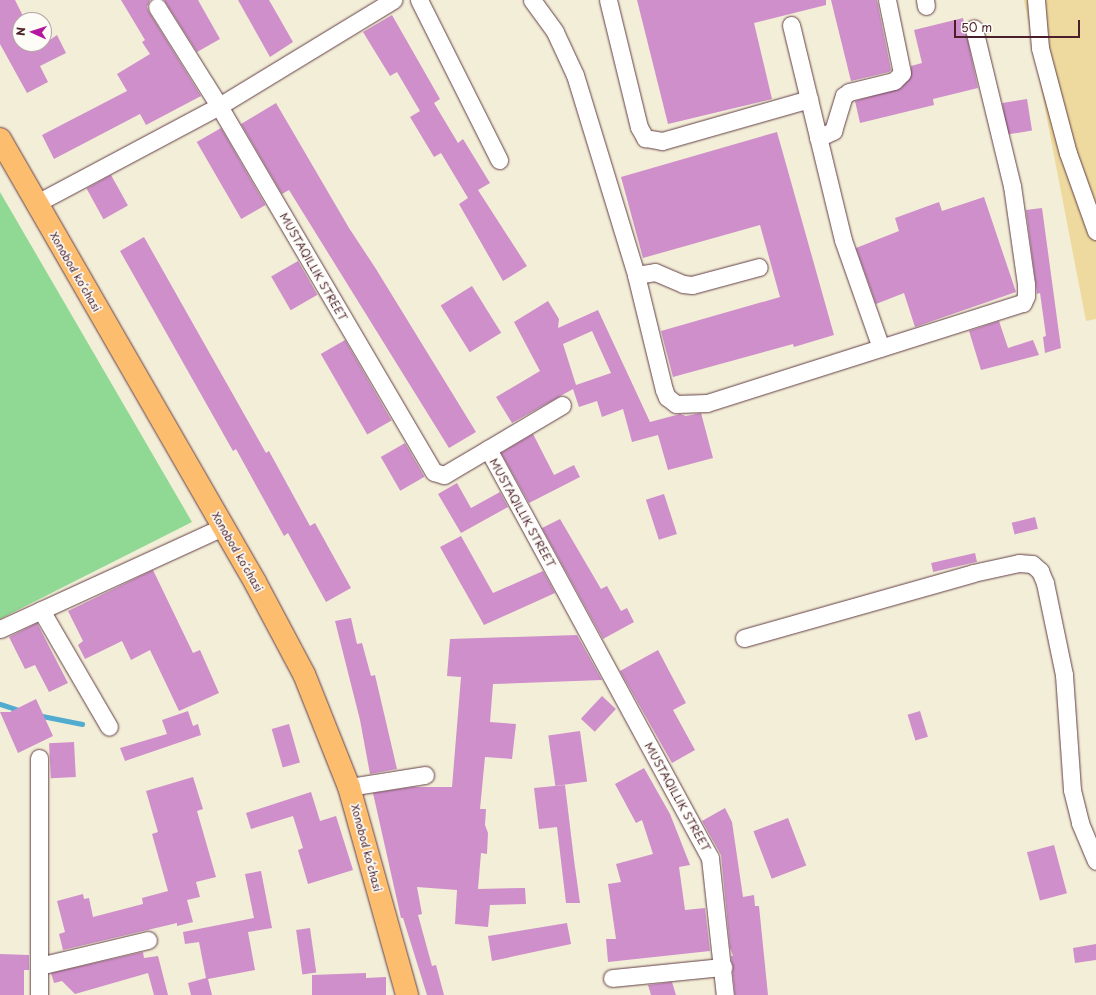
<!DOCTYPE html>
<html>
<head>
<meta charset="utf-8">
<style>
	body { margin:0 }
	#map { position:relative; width:1096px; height:995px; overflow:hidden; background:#f3eed8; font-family:"Playpen Sans",sans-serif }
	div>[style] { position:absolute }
	.green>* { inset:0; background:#90d994 }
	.sand>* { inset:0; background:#eeda9e }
	.stream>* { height:5px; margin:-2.5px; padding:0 2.5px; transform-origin:2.5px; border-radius:2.5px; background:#51accf }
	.building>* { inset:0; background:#ce8fca; transform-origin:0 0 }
	.roads { filter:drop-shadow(0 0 1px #633e45) drop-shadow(0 0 1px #633e45) }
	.minor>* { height:17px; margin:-8.5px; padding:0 8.5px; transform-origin:8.5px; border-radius:8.5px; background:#fff }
	.major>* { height:22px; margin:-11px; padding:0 11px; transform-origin:11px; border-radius:11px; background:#fcbd6e }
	span { translate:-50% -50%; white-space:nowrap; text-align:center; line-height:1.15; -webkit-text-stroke:3.5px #fdfcf7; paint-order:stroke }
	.street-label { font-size:11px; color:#4a1f2b }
	.north { position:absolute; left:12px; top:12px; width:40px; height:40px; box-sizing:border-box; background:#fdfcf7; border:1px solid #b5a4a5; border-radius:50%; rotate:273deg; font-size:11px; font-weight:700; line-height:16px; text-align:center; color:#4a1f2b }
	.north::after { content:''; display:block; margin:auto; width:14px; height:18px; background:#b5179e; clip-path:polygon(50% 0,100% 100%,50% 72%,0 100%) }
	.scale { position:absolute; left:954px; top:20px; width:126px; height:18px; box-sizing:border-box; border:2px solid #4a1f2b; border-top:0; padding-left:5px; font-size:12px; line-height:14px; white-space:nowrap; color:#4a1f2b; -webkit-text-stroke:3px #fdfcf7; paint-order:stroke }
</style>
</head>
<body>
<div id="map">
	<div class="green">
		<div style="clip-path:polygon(0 192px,192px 522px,0 619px)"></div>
	</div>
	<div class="sand">
		<div style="clip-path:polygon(1024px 0,1096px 0,1096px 319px,1086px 321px)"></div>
	</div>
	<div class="stream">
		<div style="left:0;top:704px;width:23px;rotate:18deg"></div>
		<div style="left:37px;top:715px;width:46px;rotate:11.3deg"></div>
	</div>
	<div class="building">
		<div style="clip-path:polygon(0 0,15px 0,25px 20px,20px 20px,20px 44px,44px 44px,57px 35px,66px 53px,40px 66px,48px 82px,27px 93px,0 44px)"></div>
		<div style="clip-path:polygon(121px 0,150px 0,147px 7px,149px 12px,201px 96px,146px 125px,140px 114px,54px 159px,42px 135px,127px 91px,117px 74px,150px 54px,142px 42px,145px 40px)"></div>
		<div style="clip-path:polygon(164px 0,198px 0,220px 39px,197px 52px)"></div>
		<div style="clip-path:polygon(238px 0,269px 0,293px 42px,270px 57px)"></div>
		<div style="clip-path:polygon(637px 0,826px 0,826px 5px,754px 23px,772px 99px,668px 124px)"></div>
		<div style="clip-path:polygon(831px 0,877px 0,891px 70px,889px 72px,851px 81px)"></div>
		<div style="clip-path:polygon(392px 15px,440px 99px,434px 103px,458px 143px,463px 139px,490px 183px,478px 190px,527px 266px,503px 281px,459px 204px,468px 198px,441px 153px,434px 157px,410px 117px,420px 111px,397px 72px,390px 76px,363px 32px)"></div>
		<div style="clip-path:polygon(963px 18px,978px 88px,933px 99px,934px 105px,860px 123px,855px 101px,901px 88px,911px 76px,911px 66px,922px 63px,914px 30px)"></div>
		<div style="left:1027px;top:99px;width:32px;height:25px;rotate:81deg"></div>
		<div style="clip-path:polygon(276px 103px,349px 228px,376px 269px,476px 432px,449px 448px,289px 190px,282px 194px,241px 124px)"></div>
		<div style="left:221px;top:128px;width:89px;height:28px;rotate:60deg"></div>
		<div style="clip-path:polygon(777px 132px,834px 335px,794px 347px,793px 344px,673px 377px,661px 331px,780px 297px,760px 225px,643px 258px,621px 177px)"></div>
		<div style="left:111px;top:175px;width:35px;height:28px;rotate:61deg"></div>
		<div style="clip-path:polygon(984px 197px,1016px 292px,915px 327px,904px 293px,876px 304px,856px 248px,899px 231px,895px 218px,939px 202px,942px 211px)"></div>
		<div style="clip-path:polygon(1042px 208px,1061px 348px,1045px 353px,1043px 337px,1046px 336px,1040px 293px,1037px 294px,1026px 210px)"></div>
		<div style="clip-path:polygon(144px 237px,266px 453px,269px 451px,310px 526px,315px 523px,351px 588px,326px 602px,288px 533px,284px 536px,236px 449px,233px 451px,120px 251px)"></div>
		<div style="left:298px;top:261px;width:39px;height:31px;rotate:60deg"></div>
		<div style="left:472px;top:286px;width:55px;height:37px;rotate:58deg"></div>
		<div style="clip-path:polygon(evenodd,548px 301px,559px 319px,558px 328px,598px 310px,650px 422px,680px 414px,686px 416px,701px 413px,713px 458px,668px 470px,658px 435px,632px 442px,623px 409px,602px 417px,597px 401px,579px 407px,573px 389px,512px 423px,496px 397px,540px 371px,514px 322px,548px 301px,592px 331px,611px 373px,576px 385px,563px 344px,592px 331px)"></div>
		<div style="clip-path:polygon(999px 321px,1008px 348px,1033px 340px,1039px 355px,981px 370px,969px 331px)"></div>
		<div style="left:345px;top:340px;width:93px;height:28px;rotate:60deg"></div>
		<div style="clip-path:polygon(533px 434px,554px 475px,574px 465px,580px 477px,529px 503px,501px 453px)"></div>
		<div style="left:405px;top:443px;width:39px;height:28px;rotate:60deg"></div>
		<div style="clip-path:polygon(457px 483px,471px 508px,500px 492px,508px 507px,461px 533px,438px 494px)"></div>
		<div style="left:664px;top:494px;width:42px;height:19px;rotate:72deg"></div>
		<div style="left:1035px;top:517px;width:12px;height:24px;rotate:76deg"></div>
		<div style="clip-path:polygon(560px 519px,601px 589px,607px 586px,621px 611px,627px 608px,634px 622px,603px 639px,542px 528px)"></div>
		<div style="clip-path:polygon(461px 536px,493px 593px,543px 571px,555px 593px,484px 625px,440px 547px)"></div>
		<div style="left:975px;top:553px;width:9px;height:45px;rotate:77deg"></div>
		<div style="clip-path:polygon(153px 570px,193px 653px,200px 650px,219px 693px,179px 711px,150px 650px,131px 660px,122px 641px,85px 659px,78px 645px,83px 641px,68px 611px)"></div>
		<div style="clip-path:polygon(351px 618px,357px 644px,362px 643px,371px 676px,375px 675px,397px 769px,370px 774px,360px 720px,335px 621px)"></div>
		<div style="clip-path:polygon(37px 623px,68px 683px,49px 692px,35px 665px,25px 669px,9px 637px)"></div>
		<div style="clip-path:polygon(577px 635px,602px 680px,493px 684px,490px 722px,516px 724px,512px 759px,485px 757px,480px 809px,486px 809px,485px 825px,488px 833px,487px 854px,481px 853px,478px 889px,525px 888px,526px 904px,490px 905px,488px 927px,455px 924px,457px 890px,417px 887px,422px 914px,418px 915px,432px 966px,436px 965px,444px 995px,427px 995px,403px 918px,401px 918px,373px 793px,413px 787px,452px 787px,461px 677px,447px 676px,450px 639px)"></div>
		<div style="clip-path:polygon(658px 650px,686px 703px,673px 710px,695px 750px,672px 763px,620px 671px)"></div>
		<div style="left:602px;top:696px;width:19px;height:31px;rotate:43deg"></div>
		<div style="clip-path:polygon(36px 699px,53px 736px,18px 753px,0 712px,10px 712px)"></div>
		<div style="clip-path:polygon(188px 711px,193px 726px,198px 724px,201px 735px,125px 761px,120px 748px,167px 734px,162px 720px)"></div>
		<div style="left:920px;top:711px;width:27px;height:13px;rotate:73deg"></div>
		<div style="left:289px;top:724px;width:40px;height:18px;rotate:74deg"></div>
		<div style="left:580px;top:731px;width:51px;height:32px;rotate:82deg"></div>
		<div style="left:74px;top:742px;width:35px;height:25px;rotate:87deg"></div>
		<div style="clip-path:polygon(644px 768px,670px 814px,690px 865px,679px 867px,685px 910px,705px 908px,710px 951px,608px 962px,606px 939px,616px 939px,608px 884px,621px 882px,616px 864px,653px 854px,642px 820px,636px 823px,615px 784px)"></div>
		<div style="clip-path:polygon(193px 777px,203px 809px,197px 811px,216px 877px,196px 882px,200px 897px,187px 900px,193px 922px,177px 926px,177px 923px,63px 950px,59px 934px,65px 932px,57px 901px,83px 894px,84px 899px,89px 898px,93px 917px,143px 904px,142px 898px,168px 891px,152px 834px,158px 832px,146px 791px)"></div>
		<div style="clip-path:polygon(565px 785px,574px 860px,580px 903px,566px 903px,557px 827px,539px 829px,534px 788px)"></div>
		<div style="clip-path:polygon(311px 792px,320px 821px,336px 816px,353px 870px,308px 884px,298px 850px,303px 848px,293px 816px,251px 829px,246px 813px)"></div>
		<div style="clip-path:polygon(725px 808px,732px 822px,743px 897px,754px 895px,755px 906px,759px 906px,768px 995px,735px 995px,731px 956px,733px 956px,730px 948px,721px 855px,702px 821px)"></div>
		<div style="left:788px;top:818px;width:51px;height:37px;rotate:69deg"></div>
		<div style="left:1054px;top:845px;width:50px;height:28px;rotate:75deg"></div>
		<div style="clip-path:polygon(261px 871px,272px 928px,248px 932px,255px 970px,208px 979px,212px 995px,191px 995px,188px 983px,206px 978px,199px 942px,185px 944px,183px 932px,254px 918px,245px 874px)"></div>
		<div style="clip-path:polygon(567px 923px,571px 944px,492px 961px,488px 936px)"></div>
		<div style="left:310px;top:928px;width:45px;height:14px;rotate:82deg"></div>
		<div style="clip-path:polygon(1096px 944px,1096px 960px,1075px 963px,1073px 948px)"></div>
		<div style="clip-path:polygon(143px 952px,144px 958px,158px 956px,168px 995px,154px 995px,148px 973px,75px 994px,62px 981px,54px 983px,51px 973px)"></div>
		<div style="clip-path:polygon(0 954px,29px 955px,29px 970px,24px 970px,24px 995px,0 995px)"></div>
		<div style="clip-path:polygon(366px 973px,366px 978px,386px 977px,386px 995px,312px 995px,312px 975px)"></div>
		<div style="clip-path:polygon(672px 982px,676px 995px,651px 995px,648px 985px)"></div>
	</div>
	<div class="roads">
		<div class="minor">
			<div style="left:419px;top:0;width:179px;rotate:63.4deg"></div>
			<div style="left:532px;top:0;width:39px;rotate:54deg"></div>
			<div style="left:555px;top:32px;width:47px;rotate:65.1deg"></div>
			<div style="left:575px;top:75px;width:209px;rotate:73deg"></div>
			<div style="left:636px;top:275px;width:118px;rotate:76.3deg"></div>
			<div style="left:664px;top:390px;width:8px;rotate:67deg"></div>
			<div style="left:667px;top:397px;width:11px;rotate:38deg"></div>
			<div style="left:676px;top:404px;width:31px;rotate:-2deg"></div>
			<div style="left:707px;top:403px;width:331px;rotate:-17.6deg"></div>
			<div style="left:1023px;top:303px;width:8px;rotate:-67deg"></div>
			<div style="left:1026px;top:296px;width:12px;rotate:-90deg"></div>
			<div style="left:1026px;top:284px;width:99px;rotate:-98.1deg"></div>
			<div style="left:1012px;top:186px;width:162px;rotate:-103.6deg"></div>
			<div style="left:608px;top:0;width:131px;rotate:76.3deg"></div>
			<div style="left:639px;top:127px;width:13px;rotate:61deg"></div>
			<div style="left:645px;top:138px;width:17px;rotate:10deg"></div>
			<div style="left:662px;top:141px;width:153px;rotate:-15.9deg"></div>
			<div style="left:925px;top:0;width:6px;rotate:81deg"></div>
			<div style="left:1036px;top:0;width:48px;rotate:85.2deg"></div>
			<div style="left:1040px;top:48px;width:109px;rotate:75.1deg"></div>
			<div style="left:1068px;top:153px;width:83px;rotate:70.3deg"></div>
			<div style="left:157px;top:7px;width:117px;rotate:57.9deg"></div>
			<div style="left:219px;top:106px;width:424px;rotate:59.6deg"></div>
			<div style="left:434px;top:472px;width:10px;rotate:17deg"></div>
			<div style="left:444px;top:475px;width:51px;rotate:-30.6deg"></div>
			<div style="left:488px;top:449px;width:465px;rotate:61.5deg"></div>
			<div style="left:710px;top:858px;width:138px;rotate:83.8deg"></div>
			<div style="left:791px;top:25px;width:221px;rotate:76.4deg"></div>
			<div style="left:843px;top:240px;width:114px;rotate:70.6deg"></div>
			<div style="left:818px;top:138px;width:17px;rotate:-25deg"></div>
			<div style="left:833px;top:131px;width:37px;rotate:-73deg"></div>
			<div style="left:844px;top:96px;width:6px;rotate:-39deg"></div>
			<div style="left:849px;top:92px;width:46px;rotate:-13.7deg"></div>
			<div style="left:894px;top:81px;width:11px;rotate:-45deg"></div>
			<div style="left:902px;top:73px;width:75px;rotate:-101.6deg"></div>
			<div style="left:35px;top:204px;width:208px;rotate:-28deg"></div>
			<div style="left:219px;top:106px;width:204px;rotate:-31.3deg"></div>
			<div style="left:636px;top:275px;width:19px;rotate:-9deg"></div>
			<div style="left:655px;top:272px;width:30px;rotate:23deg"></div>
			<div style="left:683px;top:284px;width:9px;rotate:6deg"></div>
			<div style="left:692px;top:285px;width:69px;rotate:-15deg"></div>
			<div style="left:488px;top:449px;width:86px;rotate:-30.7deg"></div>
			<div style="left:41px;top:610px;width:135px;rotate:59.8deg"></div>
			<div style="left:0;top:629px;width:245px;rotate:-24.6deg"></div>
			<div style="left:744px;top:638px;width:238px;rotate:-15.8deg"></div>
			<div style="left:973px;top:573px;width:47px;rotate:-12.3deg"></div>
			<div style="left:1019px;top:563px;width:13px;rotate:4deg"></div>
			<div style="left:1032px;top:564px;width:11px;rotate:41deg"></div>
			<div style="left:1040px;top:571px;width:13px;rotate:67deg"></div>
			<div style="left:1045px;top:583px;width:94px;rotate:78.3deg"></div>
			<div style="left:1064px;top:675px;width:115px;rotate:86deg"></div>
			<div style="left:1072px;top:790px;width:34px;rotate:76deg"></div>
			<div style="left:1080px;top:823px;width:41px;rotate:67.2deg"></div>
			<div style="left:39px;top:758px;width:237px;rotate:90deg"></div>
			<div style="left:349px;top:787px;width:77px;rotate:-9deg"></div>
			<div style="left:39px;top:966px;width:112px;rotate:-13.4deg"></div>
			<div style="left:612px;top:978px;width:112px;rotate:-5.7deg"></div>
		</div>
		<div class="major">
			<div style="left:0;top:139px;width:511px;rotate:60.07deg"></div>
			<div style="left:255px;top:582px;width:104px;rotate:62deg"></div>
			<div style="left:304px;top:674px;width:122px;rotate:68.3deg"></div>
			<div style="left:349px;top:787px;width:216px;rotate:74.4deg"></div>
		</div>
	</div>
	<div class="street-label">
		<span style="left:313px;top:267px;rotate:60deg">MUSTAQILLIK STREET</span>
		<span style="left:75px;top:272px;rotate:60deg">Xonobod koʻchasi</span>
		<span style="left:522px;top:513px;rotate:61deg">MUSTAQILLIK STREET</span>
		<span style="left:237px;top:552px;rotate:60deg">Xonobod koʻchasi</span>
		<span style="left:677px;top:797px;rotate:61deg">MUSTAQILLIK STREET</span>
		<span style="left:366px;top:848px;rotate:75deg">Xonobod koʻchasi</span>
	</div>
	<div class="north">N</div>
	<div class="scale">50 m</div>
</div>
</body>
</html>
